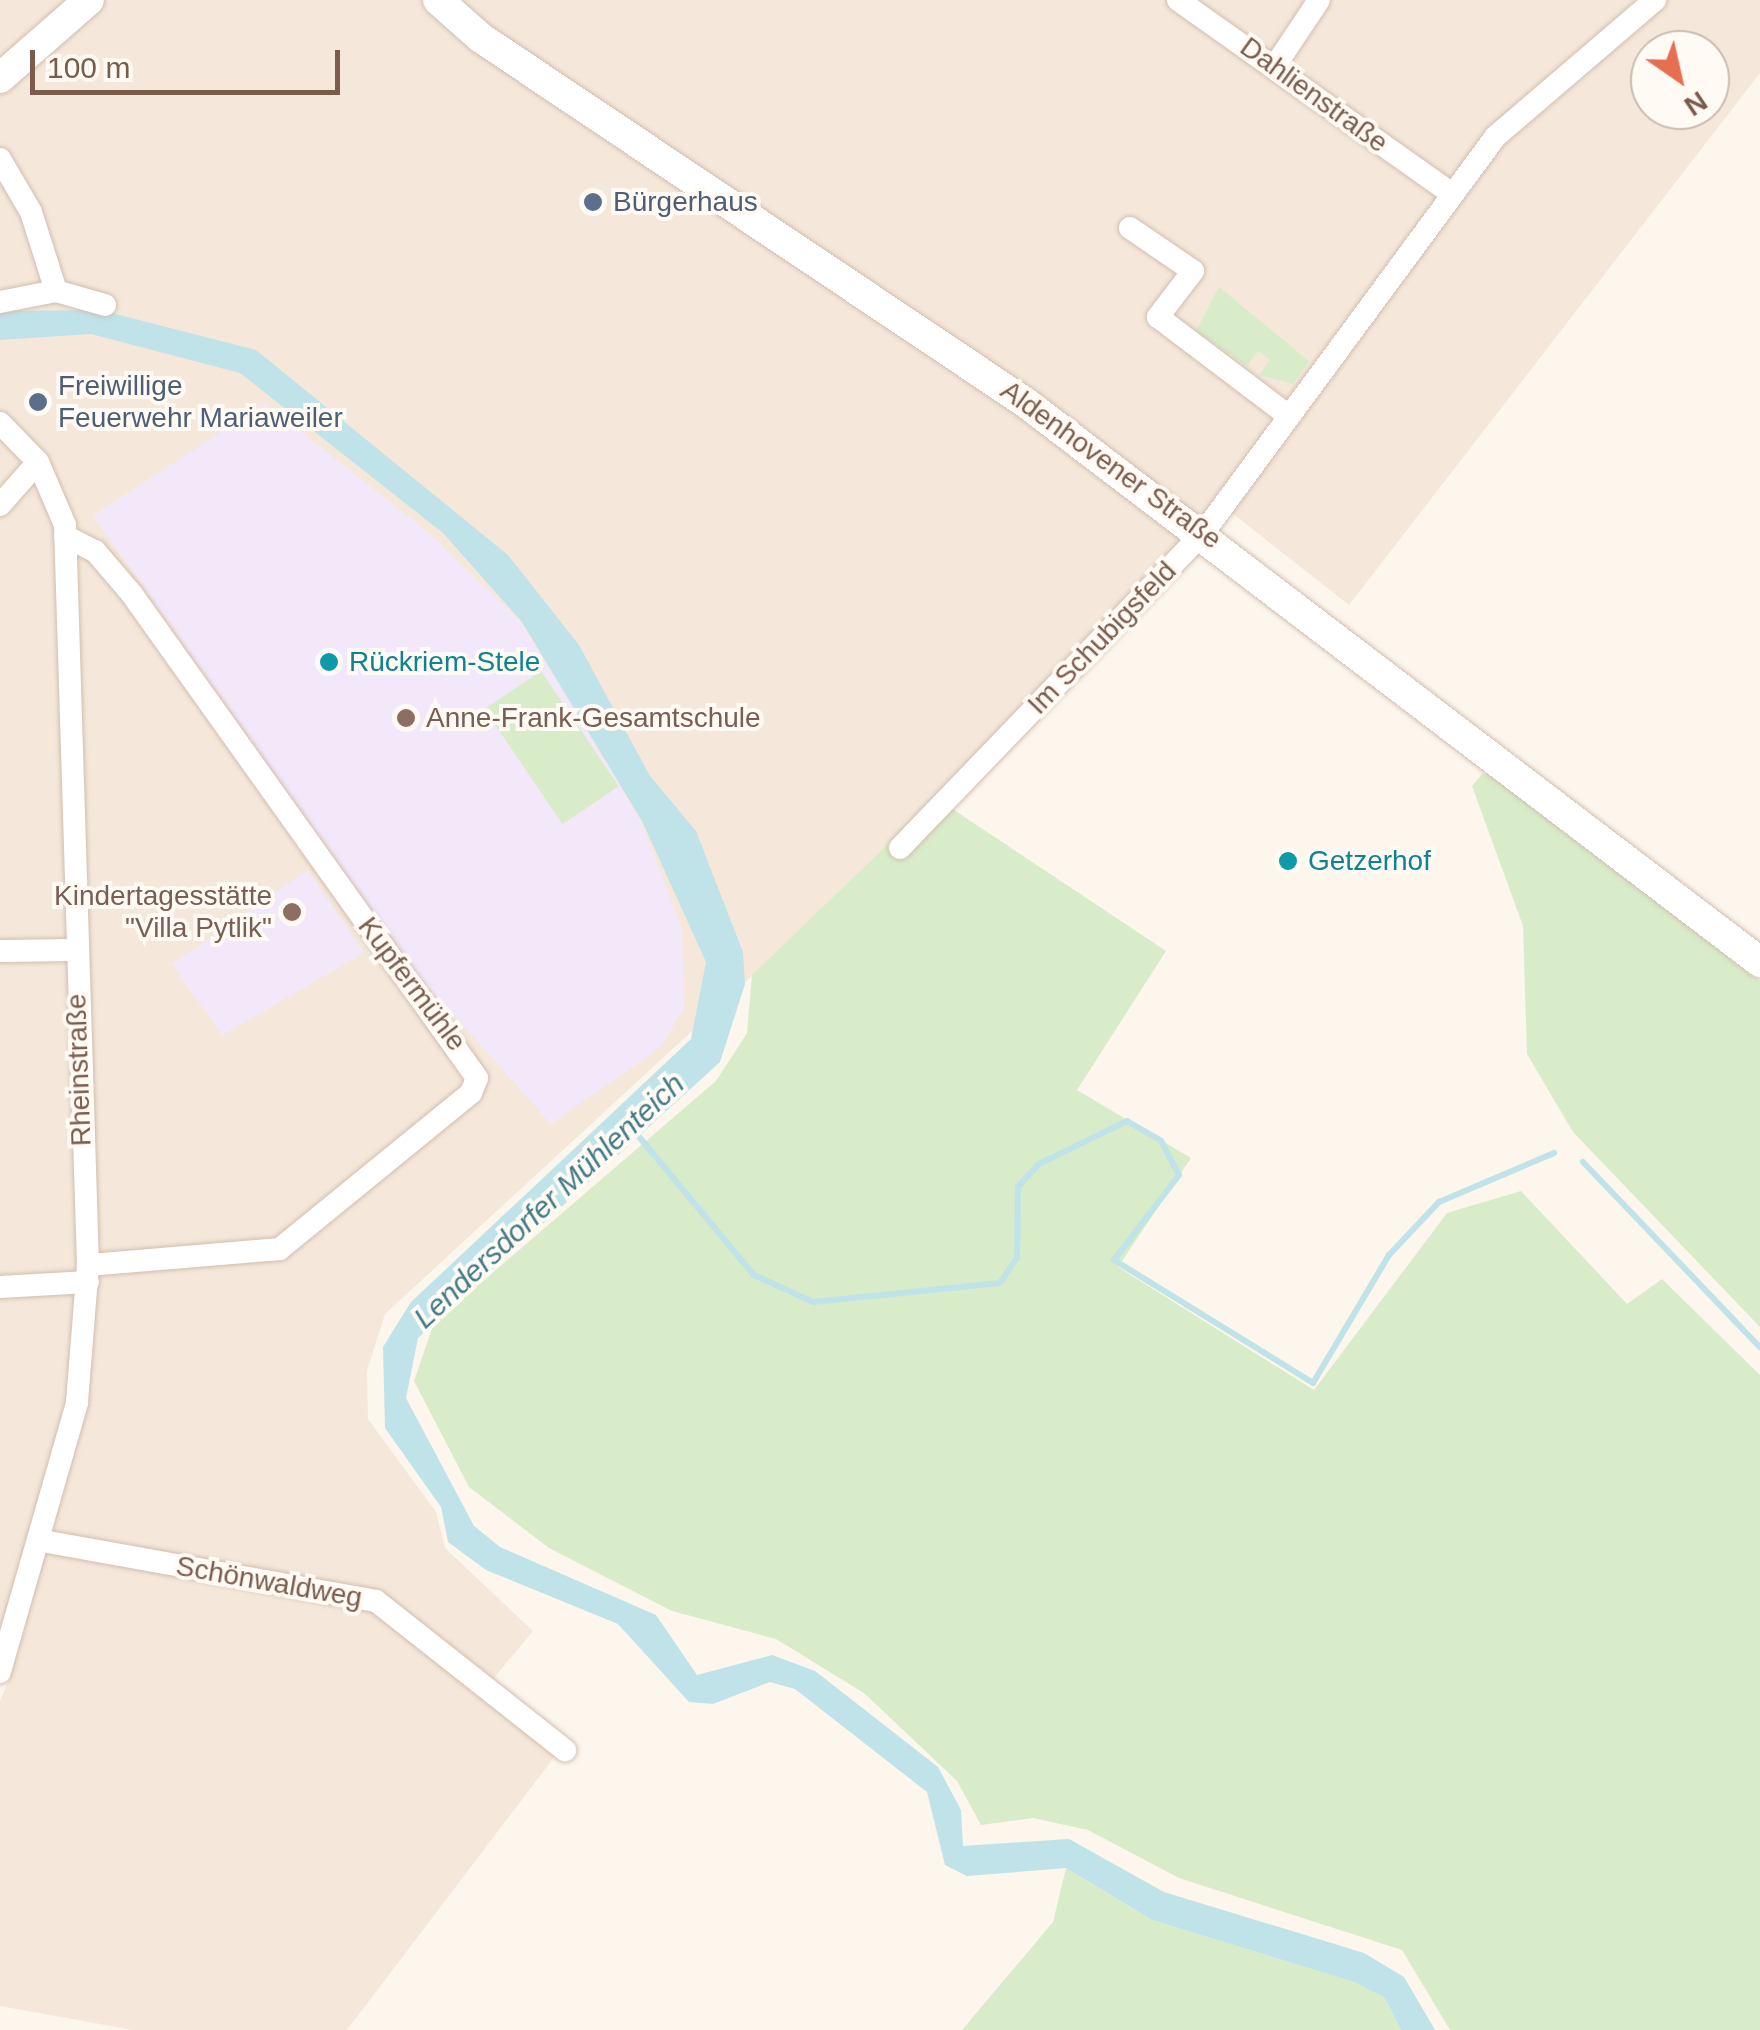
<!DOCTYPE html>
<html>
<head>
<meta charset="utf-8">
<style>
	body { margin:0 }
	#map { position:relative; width:1760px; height:2030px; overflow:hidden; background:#fdf6ec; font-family:Arial,sans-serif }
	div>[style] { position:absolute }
	.residential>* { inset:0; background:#f5e8da }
	.education>* { inset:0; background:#f3e8fa }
	.green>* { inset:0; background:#d8ecc9; transform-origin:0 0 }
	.water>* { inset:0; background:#bfe3e8 }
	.stream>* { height:6px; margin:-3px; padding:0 3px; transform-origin:3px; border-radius:3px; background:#bfe3e8 }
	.roads { filter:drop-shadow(0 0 2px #d1beb0) drop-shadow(0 0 2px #d1beb0) }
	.minor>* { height:22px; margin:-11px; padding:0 11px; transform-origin:11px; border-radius:11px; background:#fff }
	.secondary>* { height:30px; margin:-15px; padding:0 15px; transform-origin:15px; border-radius:15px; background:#fff }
	.dots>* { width:28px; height:28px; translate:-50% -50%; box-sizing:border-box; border:5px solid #fffaf3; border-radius:50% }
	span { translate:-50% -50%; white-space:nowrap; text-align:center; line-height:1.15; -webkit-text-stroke:8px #fffaf3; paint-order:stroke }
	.street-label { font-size:28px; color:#7a5c4d }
	.service-label { font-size:28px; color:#4e5e75 }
	.left { translate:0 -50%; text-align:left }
	.culture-label { font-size:28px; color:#0d838f }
	.education-label { font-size:28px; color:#785e54 }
	.right { translate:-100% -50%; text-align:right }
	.water-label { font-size:30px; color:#437c86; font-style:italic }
	.north { position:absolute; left:1630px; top:30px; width:100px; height:100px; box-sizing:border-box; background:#fffaf3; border:2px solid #cabbb1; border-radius:50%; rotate:146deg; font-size:28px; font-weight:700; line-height:40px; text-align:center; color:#7a5c4d }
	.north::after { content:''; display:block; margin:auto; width:35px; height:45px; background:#e76f51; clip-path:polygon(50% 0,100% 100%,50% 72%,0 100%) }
	.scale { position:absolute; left:30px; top:50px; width:310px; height:45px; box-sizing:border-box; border:5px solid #7a5c4d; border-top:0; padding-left:12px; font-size:30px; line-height:35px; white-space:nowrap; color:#7a5c4d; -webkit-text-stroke:8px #fffaf3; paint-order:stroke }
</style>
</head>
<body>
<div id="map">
	<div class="residential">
		<div style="clip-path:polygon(evenodd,0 0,1760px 0,1760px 73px,1349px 605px,1218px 502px,881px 857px,385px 1314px,367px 1371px,368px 1419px,436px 1512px,445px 1548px,533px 1631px,483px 1691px,558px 1752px,347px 2030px,133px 2030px,0 2006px,0 1701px,11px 1675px,0 1670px,0 0,1650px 50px,1710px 50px,1710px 110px,1650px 110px,1650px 50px)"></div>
	</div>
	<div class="education">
		<div style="clip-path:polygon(265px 403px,430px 534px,521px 622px,641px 821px,682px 930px,684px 1007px,662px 1046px,551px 1124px,414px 970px,93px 516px)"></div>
		<div style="clip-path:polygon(308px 870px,364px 953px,222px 1035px,172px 964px)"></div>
	</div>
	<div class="green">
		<div style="clip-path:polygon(1219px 287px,1309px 361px,1293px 384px,1259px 375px,1270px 360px,1258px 351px,1247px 366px,1196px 331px)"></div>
		<div style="left:541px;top:671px;width:139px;height:68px;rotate:56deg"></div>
		<div style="clip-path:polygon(1482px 774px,1497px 775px,1760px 981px,1760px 1327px,1573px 1132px,1527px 1054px,1523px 926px,1472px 786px)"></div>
		<div style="clip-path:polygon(936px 798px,1166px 951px,1077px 1090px,1191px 1158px,1118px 1267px,1314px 1390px,1447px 1213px,1521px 1191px,1627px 1304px,1662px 1279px,1760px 1375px,1760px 2030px,1450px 2030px,1402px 1950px,1179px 1878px,1088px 1830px,1033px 1818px,981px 1825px,957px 1781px,864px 1693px,776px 1639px,672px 1611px,549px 1548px,469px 1487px,414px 1381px,434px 1323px,716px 1081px,747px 1033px,752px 975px)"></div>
		<div style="clip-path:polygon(1066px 1868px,1152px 1920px,1354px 1982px,1385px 1998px,1401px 2030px,962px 2030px,1053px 1922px)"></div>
	</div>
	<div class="water">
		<div style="clip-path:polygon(100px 310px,256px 350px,508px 555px,579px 645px,650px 776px,696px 831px,743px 952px,745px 984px,720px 1062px,418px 1338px,406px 1398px,474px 1526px,500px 1547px,656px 1615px,697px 1675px,772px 1655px,815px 1671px,938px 1767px,961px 1810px,963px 1846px,1069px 1839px,1164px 1892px,1364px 1953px,1404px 1977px,1435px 2030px,1401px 2030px,1385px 1998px,1354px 1982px,1152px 1920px,1066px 1868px,967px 1876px,945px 1865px,927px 1792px,795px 1689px,770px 1682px,713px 1704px,689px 1702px,618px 1624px,486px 1570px,448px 1542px,441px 1507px,385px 1428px,383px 1347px,411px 1302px,691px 1039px,706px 962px,642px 821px,522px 622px,443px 533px,240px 373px,91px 334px,0 340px,0 311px)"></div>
	</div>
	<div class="stream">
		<div style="left:636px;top:1133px;width:185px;rotate:50.3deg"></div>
		<div style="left:754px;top:1275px;width:65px;rotate:24.6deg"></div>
		<div style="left:813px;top:1302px;width:188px;rotate:-5.8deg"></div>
		<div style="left:1000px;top:1283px;width:30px;rotate:-56deg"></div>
		<div style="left:1017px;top:1258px;width:71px;rotate:-89.2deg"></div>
		<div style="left:1018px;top:1187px;width:31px;rotate:-48deg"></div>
		<div style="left:1039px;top:1164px;width:98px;rotate:-26deg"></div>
		<div style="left:1127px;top:1121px;width:39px;rotate:30deg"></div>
		<div style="left:1161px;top:1141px;width:38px;rotate:62deg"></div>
		<div style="left:1179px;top:1175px;width:107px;rotate:127.4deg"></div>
		<div style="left:1114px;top:1260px;width:234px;rotate:31.7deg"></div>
		<div style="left:1313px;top:1383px;width:149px;rotate:-59.3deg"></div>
		<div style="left:1389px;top:1255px;width:73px;rotate:-46.7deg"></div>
		<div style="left:1439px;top:1202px;width:125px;rotate:-23.1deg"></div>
		<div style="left:1583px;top:1162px;width:256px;rotate:46.3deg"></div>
	</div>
	<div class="roads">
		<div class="minor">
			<div style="left:1178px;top:0;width:332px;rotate:35.3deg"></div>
			<div style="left:1275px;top:66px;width:79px;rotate:-56.3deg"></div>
			<div style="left:0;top:159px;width:61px;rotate:59.7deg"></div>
			<div style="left:31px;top:212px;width:83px;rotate:72.4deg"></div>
			<div style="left:1130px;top:228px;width:76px;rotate:34.3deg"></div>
			<div style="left:1193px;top:271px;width:58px;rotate:127.3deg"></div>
			<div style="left:1158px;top:317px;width:164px;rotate:37.1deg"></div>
			<div style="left:0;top:302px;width:57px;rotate:-11.1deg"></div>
			<div style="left:56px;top:291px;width:51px;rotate:15.9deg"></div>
			<div style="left:0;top:423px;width:54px;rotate:45.7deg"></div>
			<div style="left:38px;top:462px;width:69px;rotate:66.8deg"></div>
			<div style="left:65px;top:525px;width:740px;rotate:88.22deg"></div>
			<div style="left:88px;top:1265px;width:138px;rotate:94.6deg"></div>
			<div style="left:77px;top:1403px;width:280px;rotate:106deg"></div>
			<div style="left:0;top:505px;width:57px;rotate:-48.5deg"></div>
			<div style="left:65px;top:536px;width:34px;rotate:27deg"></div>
			<div style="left:95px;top:551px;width:55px;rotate:49.4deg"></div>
			<div style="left:131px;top:593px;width:596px;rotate:54.5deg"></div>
			<div style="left:477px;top:1078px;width:16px;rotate:112deg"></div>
			<div style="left:471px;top:1093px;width:247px;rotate:140.8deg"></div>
			<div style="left:280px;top:1249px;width:193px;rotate:175.2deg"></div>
			<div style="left:900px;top:848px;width:438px;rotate:-46.1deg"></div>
			<div style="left:1204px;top:532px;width:491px;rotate:-53.6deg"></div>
			<div style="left:1495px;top:137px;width:211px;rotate:-40.6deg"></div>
			<div style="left:0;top:951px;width:76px;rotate:-0.8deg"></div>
			<div style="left:0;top:1287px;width:88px;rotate:-3.3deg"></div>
			<div style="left:43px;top:1541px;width:338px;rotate:10.2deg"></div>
			<div style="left:376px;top:1601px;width:241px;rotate:38.3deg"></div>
		</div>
		<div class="secondary">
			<div style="left:438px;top:0;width:57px;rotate:41.5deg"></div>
			<div style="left:481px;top:38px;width:656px;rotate:33.81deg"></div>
			<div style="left:1026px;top:403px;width:923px;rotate:37.29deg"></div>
			<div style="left:0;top:78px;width:118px;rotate:-41.2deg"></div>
		</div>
	</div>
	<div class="dots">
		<div style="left:593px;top:202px;background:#5c6f8a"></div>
		<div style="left:38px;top:402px;background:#5c6f8a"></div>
		<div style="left:329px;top:662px;background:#0f9aa8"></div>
		<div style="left:406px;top:718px;background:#8d6e63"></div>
		<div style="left:1288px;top:861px;background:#0f9aa8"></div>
		<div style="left:292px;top:912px;background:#8d6e63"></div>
	</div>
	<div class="street-label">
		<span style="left:1314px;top:95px;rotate:36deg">Dahlienstraße</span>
		<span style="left:1111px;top:465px;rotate:36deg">Aldenhovener Straße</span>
		<span style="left:1102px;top:638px;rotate:-46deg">Im Schubigsfeld</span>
		<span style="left:412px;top:984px;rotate:53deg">Kupfermühle</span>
		<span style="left:79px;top:1070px;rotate:-92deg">Rheinstraße</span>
		<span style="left:269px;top:1582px;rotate:10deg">Schönwaldweg</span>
	</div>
	<div class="service-label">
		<span class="left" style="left:613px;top:202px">Bürgerhaus</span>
		<span class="left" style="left:58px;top:402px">Freiwillige<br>Feuerwehr Mariaweiler</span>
	</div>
	<div class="culture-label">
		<span class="left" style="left:349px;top:662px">Rückriem-Stele</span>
		<span class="left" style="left:1308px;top:861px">Getzerhof</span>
	</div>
	<div class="education-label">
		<span class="left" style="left:426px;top:718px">Anne-Frank-Gesamtschule</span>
		<span class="right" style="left:272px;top:912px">Kindertagesstätte<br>"Villa Pytlik"</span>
	</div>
	<div class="water-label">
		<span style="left:549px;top:1201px;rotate:-43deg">Lendersdorfer Mühlenteich</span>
	</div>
	<div class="north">N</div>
	<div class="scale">100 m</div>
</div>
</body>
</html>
